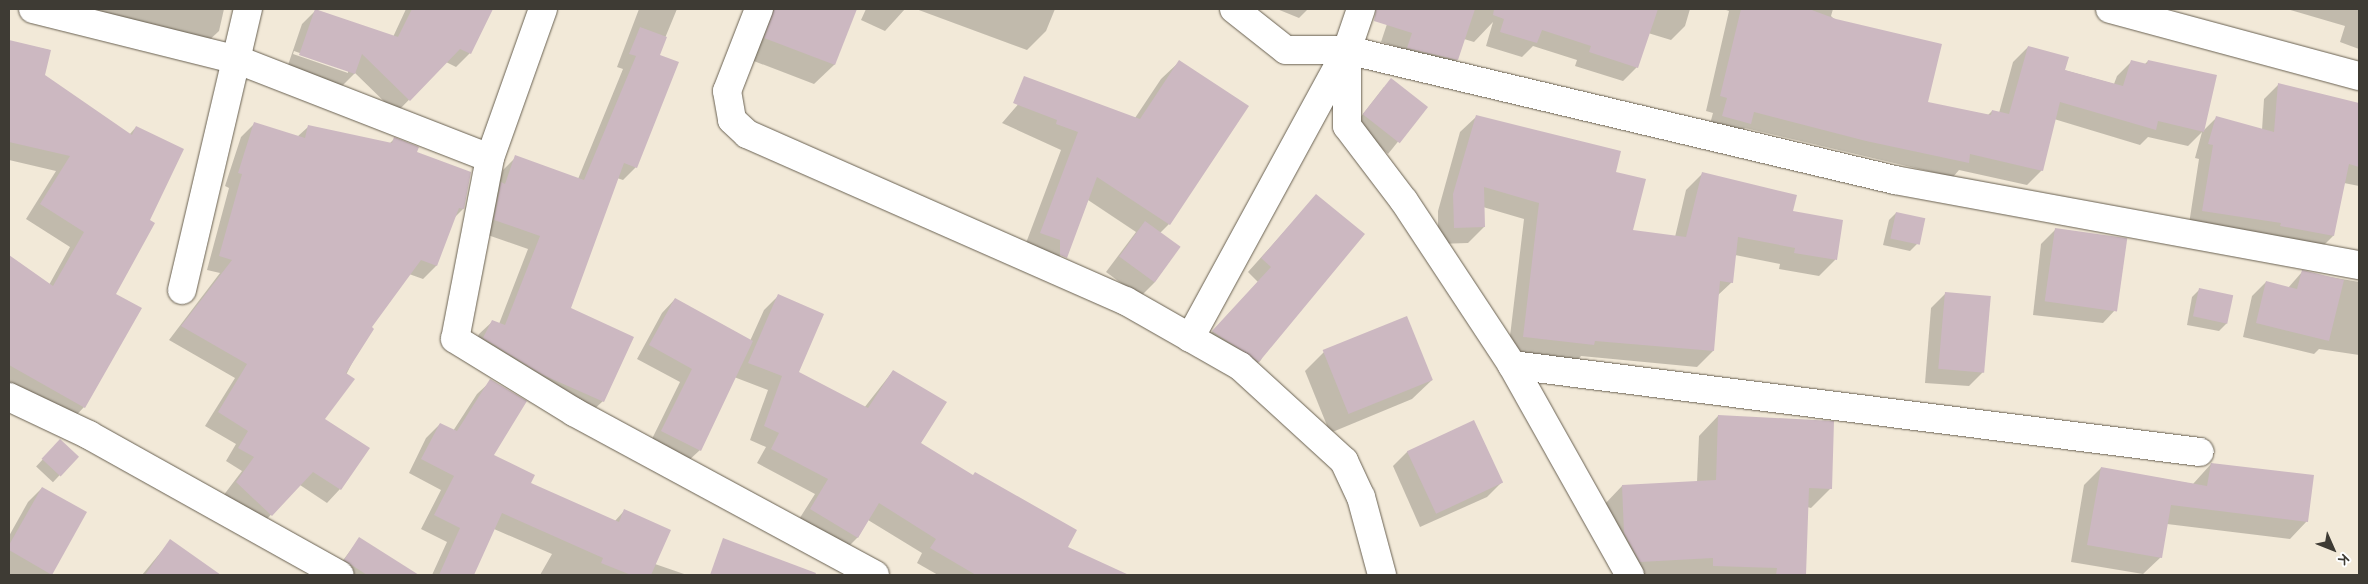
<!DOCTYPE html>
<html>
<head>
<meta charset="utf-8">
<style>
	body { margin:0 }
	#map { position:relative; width:2368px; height:584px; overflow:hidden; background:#f2e9d8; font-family:Quicksand,sans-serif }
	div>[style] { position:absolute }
	.shadow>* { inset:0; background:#0003; transform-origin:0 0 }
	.building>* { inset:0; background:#ccb8c1; transform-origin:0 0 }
	.roads { filter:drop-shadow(0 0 1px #696152) drop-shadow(0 0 1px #696152) }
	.street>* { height:28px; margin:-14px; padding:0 14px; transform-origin:14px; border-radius:14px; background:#fff }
	.secondary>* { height:28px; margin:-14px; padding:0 14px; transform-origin:14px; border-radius:14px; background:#fff }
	span { translate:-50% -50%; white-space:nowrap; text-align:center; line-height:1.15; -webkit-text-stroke:4px #fff; paint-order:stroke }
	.frame { position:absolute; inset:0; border:10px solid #3e3b34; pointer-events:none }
	.north { position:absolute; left:2308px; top:524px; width:50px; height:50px; -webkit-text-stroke:4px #fff; paint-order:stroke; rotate:134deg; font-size:14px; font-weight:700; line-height:20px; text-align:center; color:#3e3b34 }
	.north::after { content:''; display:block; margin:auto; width:18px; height:22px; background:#3e3b34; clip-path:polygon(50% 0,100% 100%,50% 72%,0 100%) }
</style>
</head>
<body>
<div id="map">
	<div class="shadow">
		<div style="clip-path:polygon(59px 9px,224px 9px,219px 31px,204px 45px)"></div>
		<div style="clip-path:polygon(evenodd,406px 9px,492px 9px,470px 53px,456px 67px,446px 62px,396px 113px,355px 73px,341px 87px,287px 68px,302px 24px,316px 10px,393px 37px,406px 9px,294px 51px,348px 70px,348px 73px,293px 54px,294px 51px)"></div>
		<div style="clip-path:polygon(639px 9px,677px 9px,658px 55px,636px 167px,623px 180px,617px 178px,569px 309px,603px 401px,589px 414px,471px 351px,479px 334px,493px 321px,499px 324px,528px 249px,482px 233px,503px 170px,516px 157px,578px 179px,623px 69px,617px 67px)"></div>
		<div style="clip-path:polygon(764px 9px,855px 9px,834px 65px,814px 84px,746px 58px)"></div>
		<div style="clip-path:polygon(866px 9px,905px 9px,885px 31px,861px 20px)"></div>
		<div style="clip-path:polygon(916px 9px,1055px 9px,1046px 31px,1027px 50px)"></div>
		<div style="clip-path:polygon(1277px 9px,1308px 9px,1299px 18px)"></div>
		<div style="clip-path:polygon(1392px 9px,1690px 9px,1685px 26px,1671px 40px,1648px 33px,1637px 67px,1623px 81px,1575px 66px,1577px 60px,1533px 46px,1522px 57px,1486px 46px,1493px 22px,1474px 42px,1464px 39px,1457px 60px,1442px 74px,1393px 62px,1398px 47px,1381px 42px)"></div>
		<div style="clip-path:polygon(1723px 9px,1833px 9px,1831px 16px,1835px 20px,1926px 103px,1988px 115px,1992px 111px,1999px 113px,2013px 62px,2028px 47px,2064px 70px,2114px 84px,2117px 76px,2132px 61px,2144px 65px,2148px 61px,2203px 131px,2216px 118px,2262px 130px,2264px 99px,2278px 85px,2359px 104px,2359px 186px,2344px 183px,2333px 236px,2319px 250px,2189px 224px,2199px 159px,2195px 158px,2202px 132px,2188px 146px,2148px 137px,2140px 145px,2054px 119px,2042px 170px,2027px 185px,1959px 170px,1953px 177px,1745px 128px,1735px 138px,1708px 131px,1713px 113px,1706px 111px,1729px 11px)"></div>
		<div style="clip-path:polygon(2287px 9px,2359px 9px,2359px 49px,2340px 42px,2345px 26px)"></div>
		<div style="clip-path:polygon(9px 41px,49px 50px,43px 75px,129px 135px,136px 127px,115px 294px,84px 407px,70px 422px,9px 387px,9px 257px,49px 285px,70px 247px,26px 219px,56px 171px,9px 160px)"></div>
		<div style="clip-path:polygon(1179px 62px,1169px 224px,1160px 233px,1179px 247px,1154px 283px,1140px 297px,1106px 272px,1136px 232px,1088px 200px,1071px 244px,1054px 262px,1023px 251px,1061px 150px,1002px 123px,1021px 101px,1135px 118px,1161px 79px)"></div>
		<div style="clip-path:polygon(1384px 87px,1426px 107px,1388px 154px,1356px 123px)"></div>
		<div style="clip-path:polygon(1477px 116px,1615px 173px,1632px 231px,1675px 237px,1686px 190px,1702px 174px,1792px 212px,1842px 221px,1835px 260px,1819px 276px,1779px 269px,1780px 264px,1735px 255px,1732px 282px,1717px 296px,1713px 351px,1697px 367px,1581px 356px,1577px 361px,1508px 353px,1524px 219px,1483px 207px,1484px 227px,1468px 243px,1438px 244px,1438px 211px,1460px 132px)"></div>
		<div style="clip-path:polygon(254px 124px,297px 137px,308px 127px,389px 144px,394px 139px,416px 153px,470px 173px,463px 209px,453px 219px,436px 266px,423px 279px,409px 274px,370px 327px,324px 419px,340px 489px,327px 503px,300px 485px,258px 528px,223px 496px,242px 471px,226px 461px,236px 444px,205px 426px,235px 378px,169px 340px,220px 273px,207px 270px,229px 188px,225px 186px,241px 137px)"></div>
		<div style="clip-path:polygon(1316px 196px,1261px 360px,1246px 374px,1199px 346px,1258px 282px,1248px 272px)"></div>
		<div style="clip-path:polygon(1896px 213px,1918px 243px,1910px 251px,1883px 245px,1889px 220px)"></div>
		<div style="clip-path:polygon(2055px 230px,2117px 308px,2103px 323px,2033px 315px,2041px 244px)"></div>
		<div style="clip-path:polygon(2302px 272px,2359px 282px,2359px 355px,2319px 349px,2314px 354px,2243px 337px,2252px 296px,2266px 282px,2288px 288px)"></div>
		<div style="clip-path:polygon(2199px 290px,2227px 323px,2219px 331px,2187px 325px,2192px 297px)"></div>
		<div style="clip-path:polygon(1946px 293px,1983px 372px,1969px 386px,1925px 383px,1931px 308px)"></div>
		<div style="clip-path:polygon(778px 296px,798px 373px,864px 408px,893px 371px,920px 444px,1066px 548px,1126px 575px,938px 575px,917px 563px,922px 553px,868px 520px,858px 537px,843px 552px,796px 524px,815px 494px,757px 463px,766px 447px,750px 440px,768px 390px,734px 377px,700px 450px,686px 463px,649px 445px,680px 382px,637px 359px,662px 313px,675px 299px,750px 341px,764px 310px)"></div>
		<div style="clip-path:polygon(1324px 352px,1432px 380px,1412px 399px,1330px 433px,1305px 371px)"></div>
		<div style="clip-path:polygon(491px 381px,492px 456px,529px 484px,614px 522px,624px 511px,655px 564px,687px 575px,540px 575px,552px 554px,494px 529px,473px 575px,432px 575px,447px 542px,421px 529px,441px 490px,409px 473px,426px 438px,440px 424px,453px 431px,477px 394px)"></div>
		<div style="clip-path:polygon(1718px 416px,1831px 488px,1811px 508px,1807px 507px,1804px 575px,1618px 575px,1603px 506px,1622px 486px,1697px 482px,1699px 436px)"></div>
		<div style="clip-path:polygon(1474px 422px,1501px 483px,1487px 497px,1420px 527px,1393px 466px,1407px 452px)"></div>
		<div style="left:60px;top:441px;width:23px;height:35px;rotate:43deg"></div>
		<div style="clip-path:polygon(2211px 464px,2307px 521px,2290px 539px,2167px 524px,2161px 557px,2143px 574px,2071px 562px,2084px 485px,2101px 468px,2193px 484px)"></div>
		<div style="clip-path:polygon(42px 488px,85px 513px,50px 575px,9px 575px,9px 536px,28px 502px)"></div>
		<div style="clip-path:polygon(359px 539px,394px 561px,385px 575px,350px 575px,338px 567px)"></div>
		<div style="clip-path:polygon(170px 541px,215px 575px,142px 575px)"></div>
	</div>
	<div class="building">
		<div style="clip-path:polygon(315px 9px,398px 37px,412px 9px,493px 9px,471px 54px,460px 49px,410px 101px,362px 54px,355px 74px,299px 55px)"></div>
		<div style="clip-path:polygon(774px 9px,857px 9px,835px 65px,764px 38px)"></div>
		<div style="clip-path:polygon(1376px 9px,1475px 9px,1458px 60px,1407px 48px,1412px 33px,1374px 21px)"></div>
		<div style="clip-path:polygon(1494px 9px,1658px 9px,1638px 68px,1589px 52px,1591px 46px,1542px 30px,1537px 43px,1500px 32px,1504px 19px,1493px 15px)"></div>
		<div style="clip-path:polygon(1741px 9px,1809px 9px,1836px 19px,1942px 44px,1928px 102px,1991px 115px,1992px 110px,2009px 114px,2028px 46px,2069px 57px,2065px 70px,2123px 86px,2131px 60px,2147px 64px,2148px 60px,2217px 75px,2204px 132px,2158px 121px,2156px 130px,2060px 102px,2043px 171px,1970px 154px,1969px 163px,1866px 141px,1754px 112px,1751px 124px,1722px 116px,1727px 98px,1720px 96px)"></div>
		<div style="clip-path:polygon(640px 27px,667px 37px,660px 55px,679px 62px,637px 168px,624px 163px,571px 308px,634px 337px,604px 402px,543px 375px,483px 338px,492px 320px,505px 325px,540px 236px,494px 220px,501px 182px,505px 184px,515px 155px,584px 180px,636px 56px,629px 54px)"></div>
		<div style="clip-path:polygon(9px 40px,51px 50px,45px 75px,132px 135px,136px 126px,184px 149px,150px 220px,155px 223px,116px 294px,142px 308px,85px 408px,9px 365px,9px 255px,53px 286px,84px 232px,40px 204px,70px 156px,9px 142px)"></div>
		<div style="clip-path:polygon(1179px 60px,1249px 106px,1170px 225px,1097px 177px,1067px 258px,1060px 255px,1060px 240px,1040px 233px,1078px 132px,1056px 124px,1057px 120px,1013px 103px,1024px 76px,1140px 119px)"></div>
		<div style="left:1391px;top:78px;width:47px;height:46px;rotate:38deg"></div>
		<div style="clip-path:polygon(2278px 83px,2359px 103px,2359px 167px,2349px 164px,2334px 236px,2280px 226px,2281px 223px,2202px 211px,2213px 145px,2208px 144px,2216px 116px,2274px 132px)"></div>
		<div style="clip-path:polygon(1476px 115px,1621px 151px,1616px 172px,1646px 179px,1633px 230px,1686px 237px,1702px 172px,1797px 195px,1793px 211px,1843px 220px,1837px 260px,1794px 253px,1795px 248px,1738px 237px,1733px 283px,1720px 281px,1714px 351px,1595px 341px,1594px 345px,1523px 337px,1539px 203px,1484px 187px,1485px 227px,1454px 228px,1453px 194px)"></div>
		<div style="clip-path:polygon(254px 122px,305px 138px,308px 125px,392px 143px,394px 137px,419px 147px,417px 152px,471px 172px,464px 209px,459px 208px,437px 266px,421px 260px,372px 327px,374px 329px,346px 373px,355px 379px,325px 419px,370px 448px,341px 490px,313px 472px,272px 516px,236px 482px,254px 457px,238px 448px,248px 431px,218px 412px,247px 364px,181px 326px,232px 260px,219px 256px,242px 174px,238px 173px)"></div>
		<div style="clip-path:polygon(1316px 194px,1365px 234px,1259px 362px,1212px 331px,1271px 267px,1261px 258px)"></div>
		<div style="left:1896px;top:212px;width:30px;height:27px;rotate:12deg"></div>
		<div style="left:1145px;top:221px;width:44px;height:44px;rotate:36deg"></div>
		<div style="left:2055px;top:228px;width:73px;height:74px;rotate:8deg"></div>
		<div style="clip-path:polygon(2302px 270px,2344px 280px,2329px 341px,2256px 323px,2266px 281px,2297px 289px)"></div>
		<div style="left:2199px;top:288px;width:35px;height:29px;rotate:12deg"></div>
		<div style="left:1945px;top:292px;width:46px;height:77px;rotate:5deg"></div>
		<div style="clip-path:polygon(778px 294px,824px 314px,799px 372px,868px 408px,893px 370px,947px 402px,921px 443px,973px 475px,975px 472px,1077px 530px,1068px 547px,1129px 575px,976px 575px,930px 548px,936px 539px,879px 503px,858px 538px,810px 509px,828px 479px,771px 449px,779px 433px,764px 426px,782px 376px,748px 363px)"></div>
		<div style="clip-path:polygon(675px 298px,753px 341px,701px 451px,661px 431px,692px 369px,649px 345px)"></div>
		<div style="left:1407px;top:316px;width:69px;height:91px;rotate:68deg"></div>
		<div style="clip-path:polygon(490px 379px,527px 401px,494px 455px,535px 475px,531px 483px,619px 522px,624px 509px,671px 530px,651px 575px,631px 575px,601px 563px,603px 558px,502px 513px,474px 575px,439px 575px,460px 528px,434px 515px,454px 476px,421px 459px,440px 423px,457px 431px)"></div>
		<div style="clip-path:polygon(1718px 415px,1834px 421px,1832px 489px,1809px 488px,1806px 575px,1776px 575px,1777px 568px,1713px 566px,1713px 558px,1640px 562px,1624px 533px,1622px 485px,1716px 480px)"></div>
		<div style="left:1474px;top:420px;width:69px;height:74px;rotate:65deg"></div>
		<div style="left:60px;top:439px;width:26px;height:27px;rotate:43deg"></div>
		<div style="clip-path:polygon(2211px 463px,2314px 475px,2308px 522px,2171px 505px,2162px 558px,2087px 545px,2101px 467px,2207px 486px)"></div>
		<div style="clip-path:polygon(42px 487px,87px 512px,52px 575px,9px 550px,9px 545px)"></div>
		<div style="clip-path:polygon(359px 537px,419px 575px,367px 575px,344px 560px)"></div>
		<div style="clip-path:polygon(723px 538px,816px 573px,815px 575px,710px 575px)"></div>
		<div style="clip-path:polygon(170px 539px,221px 575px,145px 575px)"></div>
	</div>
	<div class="roads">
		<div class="street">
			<div style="left:33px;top:9px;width:211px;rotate:14deg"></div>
			<div style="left:238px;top:60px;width:270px;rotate:21.3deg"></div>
			<div style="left:543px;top:9px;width:158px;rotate:109.6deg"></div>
			<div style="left:490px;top:158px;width:184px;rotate:100.9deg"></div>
			<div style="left:455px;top:339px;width:140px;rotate:31.5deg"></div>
			<div style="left:574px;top:412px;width:342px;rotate:28.4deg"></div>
			<div style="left:759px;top:9px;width:88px;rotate:111.3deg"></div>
			<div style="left:727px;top:91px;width:29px;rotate:80deg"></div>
			<div style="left:732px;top:120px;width:21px;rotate:43deg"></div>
			<div style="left:747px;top:134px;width:414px;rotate:23.8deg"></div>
			<div style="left:1126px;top:301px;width:131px;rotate:29.7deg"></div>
			<div style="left:1240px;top:366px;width:141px;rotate:42.4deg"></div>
			<div style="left:1344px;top:461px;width:40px;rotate:65deg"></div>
			<div style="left:1361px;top:497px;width:81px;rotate:74.9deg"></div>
			<div style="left:2110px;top:9px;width:258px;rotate:15.1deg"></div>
			<div style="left:1347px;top:50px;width:563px;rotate:13.35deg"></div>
			<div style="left:1895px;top:180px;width:472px;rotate:10.4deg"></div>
			<div style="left:182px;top:290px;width:289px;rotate:-76.8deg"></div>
			<div style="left:1190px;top:338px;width:328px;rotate:-61.4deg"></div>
			<div style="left:1347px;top:50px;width:43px;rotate:-71.1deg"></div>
			<div style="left:1512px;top:365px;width:693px;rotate:7.21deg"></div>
			<div style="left:9px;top:397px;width:89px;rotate:25.4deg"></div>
			<div style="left:89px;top:435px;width:287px;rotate:29.2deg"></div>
		</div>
		<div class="secondary">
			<div style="left:1234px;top:9px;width:66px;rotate:38.3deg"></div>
			<div style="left:1286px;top:50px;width:61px"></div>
			<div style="left:1347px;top:50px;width:76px;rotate:90deg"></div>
			<div style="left:1347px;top:126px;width:94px;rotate:52.8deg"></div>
			<div style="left:1404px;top:201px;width:196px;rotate:56.6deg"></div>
			<div style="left:1512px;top:365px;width:241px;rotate:60.7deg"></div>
		</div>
	</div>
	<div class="frame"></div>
	<div class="north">K</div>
</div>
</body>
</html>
